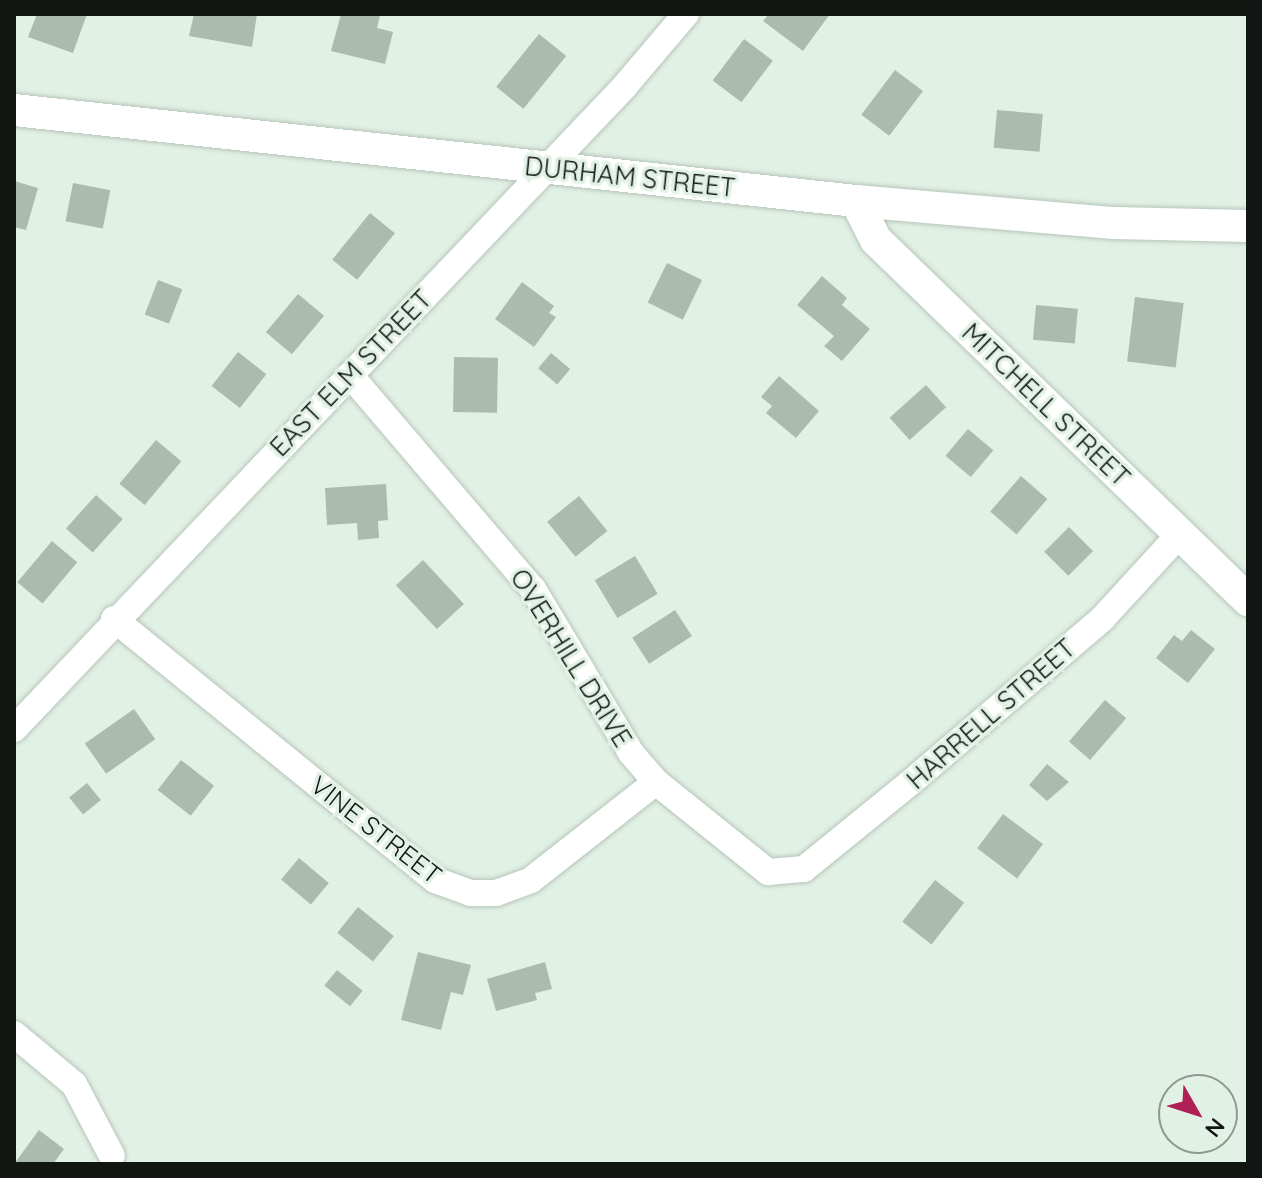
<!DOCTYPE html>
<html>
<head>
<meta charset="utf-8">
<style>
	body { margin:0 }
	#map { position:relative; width:1262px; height:1178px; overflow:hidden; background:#e2f1e5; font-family:Quicksand,sans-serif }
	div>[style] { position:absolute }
	.building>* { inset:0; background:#acbbaf; transform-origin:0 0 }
	.roads { filter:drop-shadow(0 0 2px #b6c5ba) drop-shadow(0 0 2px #b6c5ba) }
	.minor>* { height:26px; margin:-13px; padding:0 13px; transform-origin:13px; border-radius:13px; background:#fff }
	.tertiary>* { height:32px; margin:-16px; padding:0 16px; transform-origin:16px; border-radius:16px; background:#fff }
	span { translate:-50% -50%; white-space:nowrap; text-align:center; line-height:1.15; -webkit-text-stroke:7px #e2f1e5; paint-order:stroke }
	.street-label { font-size:26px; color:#111612 }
	.frame { position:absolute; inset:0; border:16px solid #111612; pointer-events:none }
	.north { position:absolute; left:1158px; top:1074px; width:80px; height:80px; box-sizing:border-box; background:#e2f1e5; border:2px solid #8e9991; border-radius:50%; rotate:129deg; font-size:22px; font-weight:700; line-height:32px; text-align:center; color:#111612 }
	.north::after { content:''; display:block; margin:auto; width:28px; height:36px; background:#b02056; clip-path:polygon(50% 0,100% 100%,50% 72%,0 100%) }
</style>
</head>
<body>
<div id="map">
	<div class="building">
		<div style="clip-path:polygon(37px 14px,87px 14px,73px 53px,28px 37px)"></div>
		<div style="clip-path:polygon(194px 14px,257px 14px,252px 47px,189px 36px)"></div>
		<div style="clip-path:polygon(341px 14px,380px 16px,377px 28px,393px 32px,385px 64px,331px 51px)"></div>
		<div style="clip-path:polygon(769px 14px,830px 14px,803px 51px,763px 21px)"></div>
		<div style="left:539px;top:34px;width:35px;height:68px;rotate:39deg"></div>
		<div style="left:744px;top:39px;width:36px;height:52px;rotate:37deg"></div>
		<div style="left:895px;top:70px;width:35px;height:56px;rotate:37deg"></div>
		<div style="left:997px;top:110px;width:46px;height:38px;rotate:5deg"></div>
		<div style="clip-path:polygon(14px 181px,38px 188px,26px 230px,14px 227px)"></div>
		<div style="left:73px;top:183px;width:38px;height:39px;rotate:11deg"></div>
		<div style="left:370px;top:213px;width:32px;height:60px;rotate:39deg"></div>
		<div style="left:667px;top:263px;width:39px;height:44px;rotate:26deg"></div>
		<div style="clip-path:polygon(822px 276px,847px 298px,842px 305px,870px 329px,842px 361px,824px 346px,834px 336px,797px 305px)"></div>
		<div style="left:158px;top:280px;width:26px;height:37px;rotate:21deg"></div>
		<div style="clip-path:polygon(522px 282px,554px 306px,549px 313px,556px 317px,534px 347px,495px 319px)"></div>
		<div style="left:298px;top:294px;width:34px;height:50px;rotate:40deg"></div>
		<div style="left:1135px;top:297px;width:49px;height:65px;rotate:7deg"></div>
		<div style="left:1036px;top:305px;width:42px;height:35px;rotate:5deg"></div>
		<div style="left:238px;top:352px;width:36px;height:43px;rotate:38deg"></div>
		<div style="left:551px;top:353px;width:25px;height:20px;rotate:40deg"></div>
		<div style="left:454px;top:357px;width:44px;height:55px;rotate:1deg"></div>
		<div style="clip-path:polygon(779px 376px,819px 411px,796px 438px,766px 413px,772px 406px,761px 397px)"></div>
		<div style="left:926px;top:385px;width:30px;height:49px;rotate:48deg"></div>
		<div style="left:968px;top:429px;width:33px;height:35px;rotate:40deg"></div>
		<div style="left:156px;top:440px;width:33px;height:57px;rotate:40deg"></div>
		<div style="left:1021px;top:476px;width:35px;height:47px;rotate:41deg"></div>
		<div style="clip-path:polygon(386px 484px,388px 520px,378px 521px,379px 538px,358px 540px,357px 523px,327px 525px,325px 488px)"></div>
		<div style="left:96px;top:495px;width:36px;height:45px;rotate:42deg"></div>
		<div style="left:579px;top:496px;width:45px;height:41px;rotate:51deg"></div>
		<div style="left:1069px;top:527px;width:34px;height:35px;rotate:45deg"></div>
		<div style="left:52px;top:541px;width:33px;height:54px;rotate:40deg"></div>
		<div style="left:635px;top:556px;width:44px;height:47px;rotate:59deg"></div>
		<div style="left:423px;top:560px;width:60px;height:37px;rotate:47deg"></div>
		<div style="left:675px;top:610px;width:31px;height:51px;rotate:57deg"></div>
		<div style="clip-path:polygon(1191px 630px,1215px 649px,1188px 683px,1156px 658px,1174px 635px,1182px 641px)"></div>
		<div style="left:1105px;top:700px;width:28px;height:55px;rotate:41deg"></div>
		<div style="left:134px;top:709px;width:37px;height:60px;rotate:55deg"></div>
		<div style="left:181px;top:760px;width:42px;height:38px;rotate:38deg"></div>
		<div style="clip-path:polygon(1047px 764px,1069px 782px,1047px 801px,1029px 785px)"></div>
		<div style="left:87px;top:783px;width:22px;height:23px;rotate:51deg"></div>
		<div style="left:1003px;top:814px;width:50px;height:43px;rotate:37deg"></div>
		<div style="left:299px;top:858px;width:39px;height:28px;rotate:40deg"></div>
		<div style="left:935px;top:880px;width:37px;height:53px;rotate:38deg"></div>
		<div style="left:358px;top:907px;width:46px;height:33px;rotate:39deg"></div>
		<div style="clip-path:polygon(418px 952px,471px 965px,463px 995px,451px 992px,441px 1030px,401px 1020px)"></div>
		<div style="clip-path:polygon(545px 962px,552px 989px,535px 993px,537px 1000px,496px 1011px,487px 979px)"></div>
		<div style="left:337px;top:970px;width:33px;height:20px;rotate:39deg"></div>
		<div style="clip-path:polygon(39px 1130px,64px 1149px,53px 1164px,14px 1164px)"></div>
	</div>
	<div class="roads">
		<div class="minor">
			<div style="left:350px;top:375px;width:282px;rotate:49.5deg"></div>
			<div style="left:533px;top:589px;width:191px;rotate:59.1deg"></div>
			<div style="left:631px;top:753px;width:38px;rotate:49deg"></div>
			<div style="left:656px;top:782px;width:144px;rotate:38.8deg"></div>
			<div style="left:768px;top:872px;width:36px;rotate:-5deg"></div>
			<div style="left:804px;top:869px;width:136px;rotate:-39.1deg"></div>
			<div style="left:910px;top:783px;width:253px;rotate:-40.5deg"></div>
			<div style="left:1102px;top:619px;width:115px;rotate:-47.5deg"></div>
			<div style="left:114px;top:619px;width:414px;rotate:39.1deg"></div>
			<div style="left:435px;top:880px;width:37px;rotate:20deg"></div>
			<div style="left:470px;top:893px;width:26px"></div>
			<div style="left:496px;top:893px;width:37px;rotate:-20deg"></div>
			<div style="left:531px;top:880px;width:159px;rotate:-38.1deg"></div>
			<div style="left:14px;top:729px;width:886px;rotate:-46.46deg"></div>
			<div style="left:624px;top:87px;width:96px;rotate:-49.7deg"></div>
			<div style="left:14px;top:1034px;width:78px;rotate:39.8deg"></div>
			<div style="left:74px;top:1084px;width:81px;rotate:62.2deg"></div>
		</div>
		<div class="tertiary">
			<div style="left:14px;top:110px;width:847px;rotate:6.17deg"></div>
			<div style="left:856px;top:201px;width:259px;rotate:4.9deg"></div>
			<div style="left:1114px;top:223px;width:134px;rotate:1.3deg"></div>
			<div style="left:856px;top:201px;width:44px;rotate:62.9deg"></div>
			<div style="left:876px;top:240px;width:518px;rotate:44.06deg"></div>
		</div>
	</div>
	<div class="street-label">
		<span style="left:630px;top:177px;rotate:6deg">DURHAM STREET</span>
		<span style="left:351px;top:373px;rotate:-46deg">EAST ELM STREET</span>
		<span style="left:1046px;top:405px;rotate:44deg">MITCHELL STREET</span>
		<span style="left:571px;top:658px;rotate:58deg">OVERHILL DRIVE</span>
		<span style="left:991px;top:714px;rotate:-41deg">HARRELL STREET</span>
		<span style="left:376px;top:830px;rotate:38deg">VINE STREET</span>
	</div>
	<div class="frame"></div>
	<div class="north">N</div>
</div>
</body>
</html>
